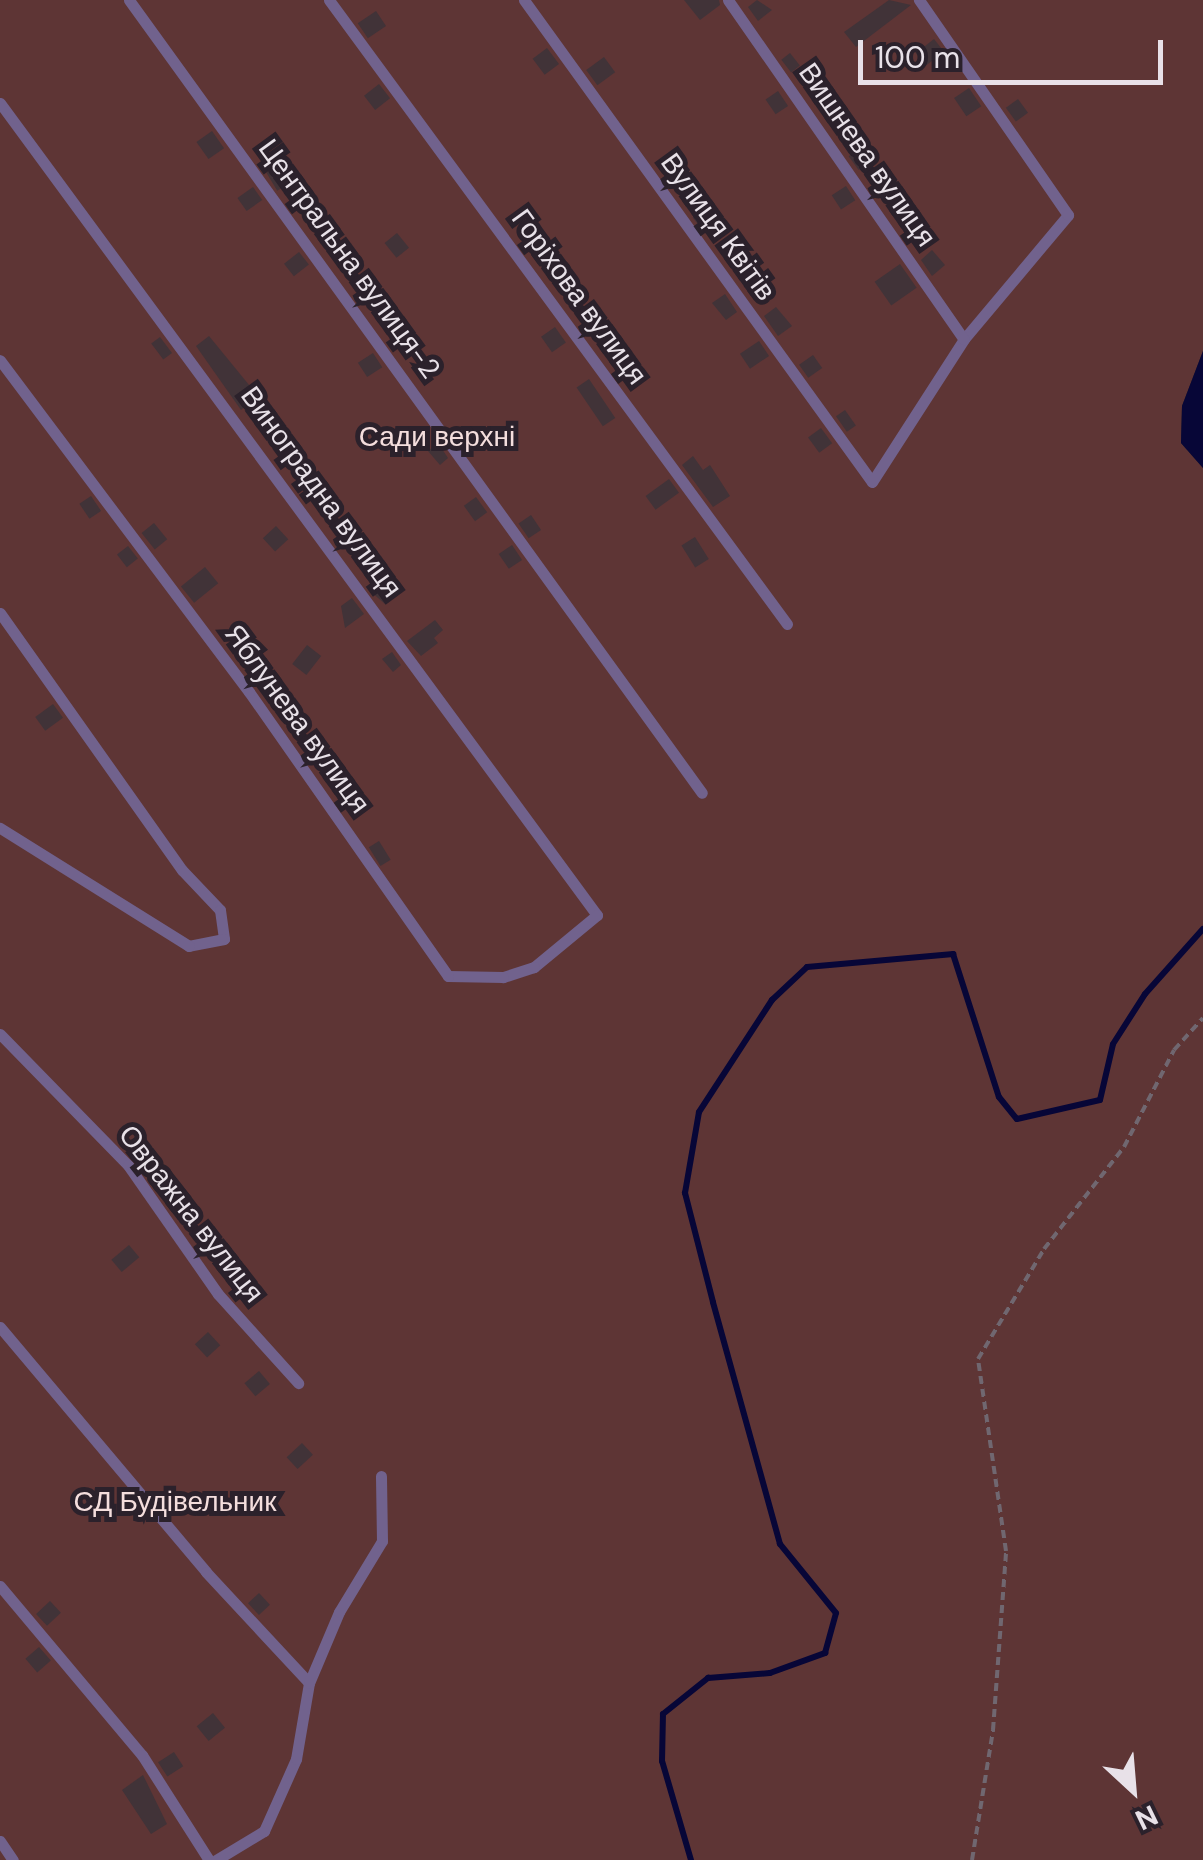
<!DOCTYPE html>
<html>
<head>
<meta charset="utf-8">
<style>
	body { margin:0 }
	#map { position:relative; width:1203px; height:1860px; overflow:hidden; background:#2b212b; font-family:"DM Sans",sans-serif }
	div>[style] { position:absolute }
	.green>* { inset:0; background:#5e3535 }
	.water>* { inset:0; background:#070637 }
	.stream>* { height:6px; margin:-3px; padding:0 3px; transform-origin:3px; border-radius:3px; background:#070637 }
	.building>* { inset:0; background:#413338; transform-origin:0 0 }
	.path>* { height:4px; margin-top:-2px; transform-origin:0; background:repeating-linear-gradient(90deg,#706770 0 8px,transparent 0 13px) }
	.service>* { height:11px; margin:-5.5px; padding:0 5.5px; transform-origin:5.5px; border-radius:5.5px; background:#71628d }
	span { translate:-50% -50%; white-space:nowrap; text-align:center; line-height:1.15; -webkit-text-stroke:10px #2b212b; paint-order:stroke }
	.street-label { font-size:28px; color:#e8e1e8 }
	.park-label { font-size:28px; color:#f4dedd }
	.north { position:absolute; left:1083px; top:1740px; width:100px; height:100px; -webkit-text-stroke:8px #2b212b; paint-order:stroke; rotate:154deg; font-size:28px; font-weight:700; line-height:40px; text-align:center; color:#e8e1e8 }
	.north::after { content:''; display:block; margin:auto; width:35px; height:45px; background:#e8e1e8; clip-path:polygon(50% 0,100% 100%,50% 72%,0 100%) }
	.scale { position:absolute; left:858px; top:40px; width:305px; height:45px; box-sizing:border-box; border:5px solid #e8e1e8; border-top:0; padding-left:12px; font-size:30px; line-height:35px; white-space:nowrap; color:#e8e1e8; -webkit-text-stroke:8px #2b212b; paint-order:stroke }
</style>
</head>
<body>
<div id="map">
	<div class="green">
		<div style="clip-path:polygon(0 0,1203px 0,1203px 351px,1182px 406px,1181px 443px,1203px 468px,1203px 1860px,0 1860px)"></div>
	</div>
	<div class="water">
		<div style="clip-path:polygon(1203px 351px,1203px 468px,1181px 443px,1182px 406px)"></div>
	</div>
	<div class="stream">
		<div style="left:691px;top:1860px;width:103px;rotate:-106.3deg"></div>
		<div style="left:662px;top:1761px;width:47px;rotate:-88.8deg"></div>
		<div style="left:663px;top:1714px;width:58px;rotate:-38.7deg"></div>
		<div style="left:708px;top:1678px;width:62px;rotate:-4.6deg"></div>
		<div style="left:770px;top:1673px;width:59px;rotate:-20deg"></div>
		<div style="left:825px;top:1653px;width:41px;rotate:-74.6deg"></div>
		<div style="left:836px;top:1613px;width:89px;rotate:-129.1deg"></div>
		<div style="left:780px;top:1544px;width:251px;rotate:-105.5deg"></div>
		<div style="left:713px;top:1302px;width:113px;rotate:-104.4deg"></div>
		<div style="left:685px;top:1193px;width:82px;rotate:-80.2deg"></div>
		<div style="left:699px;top:1112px;width:134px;rotate:-56.9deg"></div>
		<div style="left:772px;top:1000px;width:48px;rotate:-43.3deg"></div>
		<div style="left:807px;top:967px;width:147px;rotate:-5.1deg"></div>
		<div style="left:953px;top:954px;width:150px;rotate:72.2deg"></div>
		<div style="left:999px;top:1097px;width:28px;rotate:51deg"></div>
		<div style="left:1017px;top:1119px;width:85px;rotate:-12.9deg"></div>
		<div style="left:1100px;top:1100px;width:57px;rotate:-76.9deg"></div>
		<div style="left:1113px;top:1044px;width:59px;rotate:-57.4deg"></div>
		<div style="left:1145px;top:994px;width:87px;rotate:-48.3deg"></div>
	</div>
	<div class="building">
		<div style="clip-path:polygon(684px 0,719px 0,720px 5px,700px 20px)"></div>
		<div style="clip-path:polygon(757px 0,772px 10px,758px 21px,748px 7px)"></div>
		<div style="clip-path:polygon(889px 0,911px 5px,856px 47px,844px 32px)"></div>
		<div style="left:376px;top:11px;width:18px;height:22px;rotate:56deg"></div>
		<div style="left:934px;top:39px;width:16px;height:23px;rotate:52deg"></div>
		<div style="left:547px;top:48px;width:20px;height:18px;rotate:53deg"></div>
		<div style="left:790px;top:53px;width:16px;height:11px;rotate:52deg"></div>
		<div style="left:604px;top:57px;width:19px;height:22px;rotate:54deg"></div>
		<div style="left:379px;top:84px;width:18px;height:19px;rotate:52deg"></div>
		<div style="left:969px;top:88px;width:22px;height:18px;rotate:56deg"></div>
		<div style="left:778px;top:91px;width:18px;height:15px;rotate:56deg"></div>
		<div style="left:1018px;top:99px;width:17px;height:15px;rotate:54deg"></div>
		<div style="left:212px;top:131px;width:21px;height:19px;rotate:55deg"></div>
		<div style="left:860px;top:148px;width:17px;height:14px;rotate:54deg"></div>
		<div style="left:669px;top:155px;width:20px;height:16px;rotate:53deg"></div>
		<div style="left:281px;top:164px;width:21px;height:17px;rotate:59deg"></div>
		<div style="left:846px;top:186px;width:17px;height:17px;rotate:57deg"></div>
		<div style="left:253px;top:187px;width:16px;height:19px;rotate:55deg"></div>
		<div style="left:706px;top:207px;width:18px;height:17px;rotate:52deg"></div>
		<div style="left:397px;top:233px;width:19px;height:16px;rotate:51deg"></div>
		<div style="clip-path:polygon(932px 250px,945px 265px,932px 276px,921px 260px)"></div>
		<div style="left:299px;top:252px;width:16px;height:19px;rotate:52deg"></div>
		<div style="left:900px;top:264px;width:29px;height:31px;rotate:55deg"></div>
		<div style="clip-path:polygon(725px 294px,737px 312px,726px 320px,712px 303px)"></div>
		<div style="clip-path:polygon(776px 307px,792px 326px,778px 336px,764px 316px)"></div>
		<div style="left:555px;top:327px;width:19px;height:17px;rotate:55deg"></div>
		<div style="clip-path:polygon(209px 336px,258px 396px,241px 410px,196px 346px)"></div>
		<div style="left:160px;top:337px;width:20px;height:11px;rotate:53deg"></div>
		<div style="left:759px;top:341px;width:18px;height:23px;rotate:56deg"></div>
		<div style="left:373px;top:353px;width:17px;height:18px;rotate:57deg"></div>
		<div style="left:813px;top:355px;width:16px;height:17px;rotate:55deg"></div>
		<div style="left:589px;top:379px;width:47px;height:15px;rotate:56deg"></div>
		<div style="left:845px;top:410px;width:19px;height:11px;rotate:55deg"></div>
		<div style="left:821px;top:428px;width:19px;height:16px;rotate:54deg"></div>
		<div style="clip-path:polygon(438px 443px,448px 458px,440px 465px,428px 451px)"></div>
		<div style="clip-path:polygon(693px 456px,703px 470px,710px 465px,730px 496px,713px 507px,682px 465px)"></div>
		<div style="left:669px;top:479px;width:17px;height:29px;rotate:54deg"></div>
		<div style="left:91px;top:496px;width:18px;height:14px;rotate:56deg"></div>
		<div style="left:476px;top:497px;width:19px;height:15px;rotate:54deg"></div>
		<div style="left:531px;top:515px;width:18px;height:15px;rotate:56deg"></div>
		<div style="left:154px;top:523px;width:21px;height:16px;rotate:51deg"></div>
		<div style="left:276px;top:526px;width:18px;height:18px;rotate:47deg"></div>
		<div style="left:695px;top:537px;width:26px;height:16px;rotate:58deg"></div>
		<div style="left:512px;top:545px;width:18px;height:16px;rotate:56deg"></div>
		<div style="left:128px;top:546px;width:16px;height:14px;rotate:52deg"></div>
		<div style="left:205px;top:567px;width:21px;height:31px;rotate:51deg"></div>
		<div style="clip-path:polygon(385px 577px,399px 592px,385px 604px,370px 591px)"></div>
		<div style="clip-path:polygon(352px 598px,364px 614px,345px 628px,341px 606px)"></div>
		<div style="clip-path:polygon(435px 620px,443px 630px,434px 638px,438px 643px,421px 656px,407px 641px)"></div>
		<div style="left:307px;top:645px;width:18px;height:24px;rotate:38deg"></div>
		<div style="clip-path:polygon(392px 652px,401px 665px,393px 672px,382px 659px)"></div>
		<div style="left:53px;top:704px;width:17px;height:22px;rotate:54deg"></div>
		<div style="left:379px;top:841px;width:22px;height:12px;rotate:58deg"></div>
		<div style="left:129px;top:1245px;width:16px;height:23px;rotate:50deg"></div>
		<div style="left:208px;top:1332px;width:18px;height:18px;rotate:47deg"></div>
		<div style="left:259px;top:1371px;width:17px;height:19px;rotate:50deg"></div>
		<div style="left:302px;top:1443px;width:16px;height:21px;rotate:47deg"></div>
		<div style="left:259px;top:1593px;width:16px;height:15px;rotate:47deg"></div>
		<div style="left:50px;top:1601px;width:16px;height:19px;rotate:47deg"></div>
		<div style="left:39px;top:1647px;width:18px;height:18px;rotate:49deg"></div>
		<div style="left:213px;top:1713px;width:19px;height:21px;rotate:51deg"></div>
		<div style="left:174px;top:1752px;width:17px;height:19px;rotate:57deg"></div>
		<div style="clip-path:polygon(143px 1775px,167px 1824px,151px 1834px,122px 1790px)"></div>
	</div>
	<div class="path">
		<div style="left:972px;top:1860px;width:132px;rotate:-80.8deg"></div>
		<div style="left:993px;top:1730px;width:179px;rotate:-85.8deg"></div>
		<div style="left:1006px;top:1551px;width:194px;rotate:-98.3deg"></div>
		<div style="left:978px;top:1359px;width:128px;rotate:-59deg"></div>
		<div style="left:1044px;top:1249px;width:130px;rotate:-51.9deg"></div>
		<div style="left:1124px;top:1147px;width:109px;rotate:-62.7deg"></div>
		<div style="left:1174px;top:1050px;width:43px;rotate:-47.8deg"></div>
	</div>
	<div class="service">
		<div style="left:129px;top:0;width:978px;rotate:54.15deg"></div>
		<div style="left:329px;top:0;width:774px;rotate:53.72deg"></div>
		<div style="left:524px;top:0;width:594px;rotate:54.17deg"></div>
		<div style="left:872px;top:482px;width:170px;rotate:-57.2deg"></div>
		<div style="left:964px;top:339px;width:162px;rotate:-50deg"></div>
		<div style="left:1068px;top:215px;width:262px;rotate:-124.7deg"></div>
		<div style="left:728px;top:0;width:413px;rotate:55.2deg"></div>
		<div style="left:0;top:103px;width:1008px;rotate:53.68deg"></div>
		<div style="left:597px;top:915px;width:82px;rotate:140.5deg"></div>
		<div style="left:534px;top:967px;width:33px;rotate:162deg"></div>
		<div style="left:503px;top:977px;width:55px;rotate:-179deg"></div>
		<div style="left:448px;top:976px;width:347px;rotate:-125deg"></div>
		<div style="left:249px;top:692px;width:415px;rotate:-126.9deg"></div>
		<div style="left:0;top:613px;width:315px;rotate:54.7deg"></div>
		<div style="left:182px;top:870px;width:55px;rotate:46.5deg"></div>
		<div style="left:220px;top:910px;width:29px;rotate:82deg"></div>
		<div style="left:224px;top:939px;width:36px;rotate:169deg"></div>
		<div style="left:189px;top:946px;width:223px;rotate:-148deg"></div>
		<div style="left:0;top:1034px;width:183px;rotate:45.7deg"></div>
		<div style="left:128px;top:1165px;width:157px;rotate:55.1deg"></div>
		<div style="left:218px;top:1294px;width:120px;rotate:48deg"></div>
		<div style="left:0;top:1327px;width:320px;rotate:49.9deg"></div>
		<div style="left:206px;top:1572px;width:151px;rotate:47.1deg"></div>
		<div style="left:0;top:1586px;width:221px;rotate:50deg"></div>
		<div style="left:142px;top:1755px;width:125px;rotate:57.5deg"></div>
		<div style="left:0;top:1841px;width:23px;rotate:56deg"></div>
		<div style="left:216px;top:1860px;width:56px;rotate:-31.1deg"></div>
		<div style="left:264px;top:1831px;width:79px;rotate:-66deg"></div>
		<div style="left:296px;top:1759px;width:77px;rotate:-80.3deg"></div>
		<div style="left:309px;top:1683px;width:77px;rotate:-67.1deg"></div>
		<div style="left:339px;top:1612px;width:83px;rotate:-58.8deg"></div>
		<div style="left:382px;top:1541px;width:65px;rotate:-90.9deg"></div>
	</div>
	<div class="street-label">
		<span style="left:867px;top:155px;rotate:55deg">Вишнева вулиця</span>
		<span style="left:718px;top:227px;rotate:54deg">Вулиця Квітів</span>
		<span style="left:349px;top:259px;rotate:54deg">Центральна вулиця-2</span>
		<span style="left:579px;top:297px;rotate:54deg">Горіхова вулиця</span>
		<span style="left:321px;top:492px;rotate:54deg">Виноградна вулиця</span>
		<span style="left:297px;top:719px;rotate:54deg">Яблунева вулиця</span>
		<span style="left:191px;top:1214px;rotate:52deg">Овражна вулиця</span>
	</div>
	<div class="park-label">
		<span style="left:437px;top:437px">Сади верхні</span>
		<span style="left:175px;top:1502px">СД Будівельник</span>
	</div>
	<div class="north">N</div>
	<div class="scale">100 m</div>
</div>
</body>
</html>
